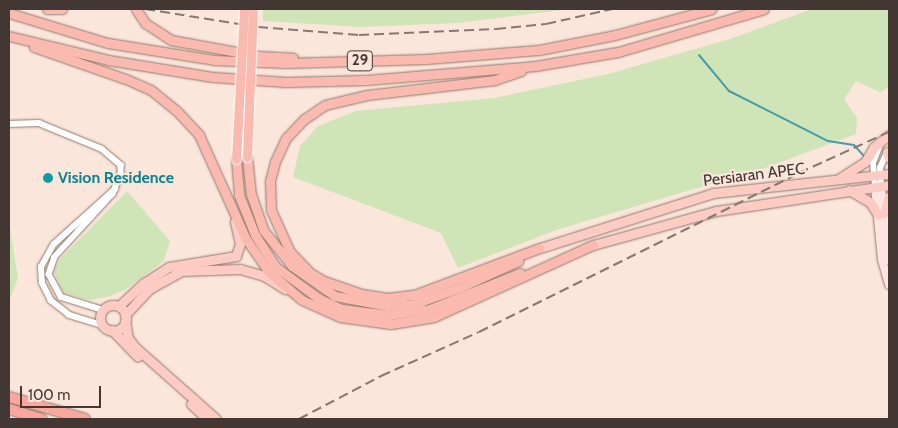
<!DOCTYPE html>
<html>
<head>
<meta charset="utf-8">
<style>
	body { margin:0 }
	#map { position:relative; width:898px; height:428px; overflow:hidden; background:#fbe6db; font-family:Cabin,sans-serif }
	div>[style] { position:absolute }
	.green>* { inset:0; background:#d0e5b7 }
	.stream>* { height:2px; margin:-1px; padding:0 1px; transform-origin:1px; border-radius:1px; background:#479cab }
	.roads { filter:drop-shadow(0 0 1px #90786d) drop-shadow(0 0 1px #90786d) }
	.minor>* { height:5.5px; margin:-2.75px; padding:0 2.75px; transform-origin:2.75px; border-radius:2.75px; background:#fff }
	.secondary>* { height:8px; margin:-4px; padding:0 4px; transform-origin:4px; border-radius:4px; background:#fee5e2 }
	.primary>* { height:9px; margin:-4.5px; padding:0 4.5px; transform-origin:4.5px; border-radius:4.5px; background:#fccbc4 }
	.primary>.ring { margin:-4.5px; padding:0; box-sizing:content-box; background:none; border:9px solid #fccbc4; border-radius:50% }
	.trunk>* { height:9px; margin:-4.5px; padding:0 4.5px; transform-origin:4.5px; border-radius:4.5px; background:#fbbab0 }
	.motorway>* { height:10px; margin:-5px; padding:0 5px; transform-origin:5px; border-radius:5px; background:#faa89d }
	.rail>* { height:2px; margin-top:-1px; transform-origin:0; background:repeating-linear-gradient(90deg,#877871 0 10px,transparent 0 15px) }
	.bridges { filter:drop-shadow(0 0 1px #fff) drop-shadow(0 0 1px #fff) }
	.trunk-bridge>* { height:9px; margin:-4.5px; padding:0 4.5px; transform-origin:4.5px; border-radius:4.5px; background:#fbbab0 }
	.dots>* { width:14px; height:14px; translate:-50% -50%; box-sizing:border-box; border:2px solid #fbe6db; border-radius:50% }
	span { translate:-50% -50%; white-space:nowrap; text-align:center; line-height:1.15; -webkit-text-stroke:4px #fbe6db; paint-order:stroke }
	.shield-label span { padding:1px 4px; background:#fbe6db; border:1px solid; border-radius:4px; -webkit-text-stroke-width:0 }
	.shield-label { font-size:15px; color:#423732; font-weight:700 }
	.street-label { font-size:16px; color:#423732 }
	.culture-label { font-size:16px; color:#0d838f; font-weight:700 }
	.left { translate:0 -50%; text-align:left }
	.frame { position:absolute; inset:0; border:10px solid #423732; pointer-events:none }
	.scale { position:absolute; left:20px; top:386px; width:81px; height:22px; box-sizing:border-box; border:2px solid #423732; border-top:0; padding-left:6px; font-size:15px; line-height:18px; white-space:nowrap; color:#423732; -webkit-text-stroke:4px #fbe6db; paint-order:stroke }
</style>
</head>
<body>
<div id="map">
	<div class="green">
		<div style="clip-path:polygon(263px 9px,569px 9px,457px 23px,361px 27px,263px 21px)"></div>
		<div style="clip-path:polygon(812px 9px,889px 9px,889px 87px,880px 92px,856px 81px,844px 99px,857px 118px,856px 134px,768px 167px,559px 229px,458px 268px,441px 233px,293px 177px,300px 146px,318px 126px,356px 111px,494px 98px,608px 74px,730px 39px)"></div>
		<div style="clip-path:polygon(127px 191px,170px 241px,164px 261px,125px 290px,107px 297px,89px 300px,63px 293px,54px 272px,58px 261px)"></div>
		<div style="clip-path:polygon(9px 222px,18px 278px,9px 302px)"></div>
	</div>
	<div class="stream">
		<div style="left:699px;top:55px;width:47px;rotate:50.2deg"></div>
		<div style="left:729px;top:91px;width:111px;rotate:26.8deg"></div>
		<div style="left:828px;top:141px;width:26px;rotate:9deg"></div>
		<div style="left:854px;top:145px;width:15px;rotate:48deg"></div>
	</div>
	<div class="roads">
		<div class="minor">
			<div style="left:9px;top:124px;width:30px;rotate:-2deg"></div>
			<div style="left:39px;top:123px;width:68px;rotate:22.4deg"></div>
			<div style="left:102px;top:149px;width:25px;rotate:40deg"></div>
			<div style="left:121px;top:165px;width:9px;rotate:90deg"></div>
			<div style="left:121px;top:174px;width:22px;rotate:112deg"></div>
			<div style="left:113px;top:194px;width:86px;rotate:132.6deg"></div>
			<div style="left:55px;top:257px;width:18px;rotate:109deg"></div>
			<div style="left:49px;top:274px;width:26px;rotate:62deg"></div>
			<div style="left:61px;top:297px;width:44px;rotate:17.2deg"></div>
			<div style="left:875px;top:186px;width:23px;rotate:-95deg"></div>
			<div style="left:873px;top:163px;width:19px;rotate:-69deg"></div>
			<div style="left:881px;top:186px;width:18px;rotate:-93deg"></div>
			<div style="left:880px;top:168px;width:17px;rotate:-66deg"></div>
			<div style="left:104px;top:326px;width:37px;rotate:-163deg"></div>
			<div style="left:69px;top:315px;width:23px;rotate:-142deg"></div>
			<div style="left:51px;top:301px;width:20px;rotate:-117deg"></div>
			<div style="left:42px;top:283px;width:16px;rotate:-94deg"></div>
			<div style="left:41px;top:267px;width:26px;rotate:-61deg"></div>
			<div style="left:54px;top:244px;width:82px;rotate:-42deg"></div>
		</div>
		<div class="secondary">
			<div style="left:875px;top:186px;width:74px;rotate:84.6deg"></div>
			<div style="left:882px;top:260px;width:26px;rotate:74deg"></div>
			<div style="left:881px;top:186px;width:75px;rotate:83.9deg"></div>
		</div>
		<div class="primary">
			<div style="left:887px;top:152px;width:6px;rotate:72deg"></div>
			<div style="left:840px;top:178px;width:30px;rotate:-33deg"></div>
			<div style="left:865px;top:162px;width:17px;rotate:-59deg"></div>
			<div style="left:874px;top:147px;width:19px;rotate:-39deg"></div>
			<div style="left:849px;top:190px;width:24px;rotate:30deg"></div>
			<div style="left:870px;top:202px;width:15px;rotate:58deg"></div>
			<div style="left:884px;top:213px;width:17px;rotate:-73deg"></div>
			<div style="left:593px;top:245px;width:128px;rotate:-15.5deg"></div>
			<div style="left:716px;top:211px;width:175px;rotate:-8.5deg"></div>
			<div style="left:540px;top:248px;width:182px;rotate:-17.6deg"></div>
			<div style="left:713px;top:193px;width:177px;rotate:-6.2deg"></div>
			<div class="ring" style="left:100px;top:305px;width:17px;height:17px"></div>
			<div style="left:119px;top:306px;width:34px;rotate:-43deg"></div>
			<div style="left:144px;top:283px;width:30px;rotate:-33deg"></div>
			<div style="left:169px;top:267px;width:68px;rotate:-9.3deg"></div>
			<div style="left:236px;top:256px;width:13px;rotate:-72deg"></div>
			<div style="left:240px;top:244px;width:23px;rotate:-103deg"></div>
			<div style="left:125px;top:315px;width:35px;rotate:-47deg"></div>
			<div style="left:149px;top:289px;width:37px;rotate:-29deg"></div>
			<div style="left:181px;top:271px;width:59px;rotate:-1.9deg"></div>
			<div style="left:240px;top:269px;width:25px;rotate:16deg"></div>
			<div style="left:264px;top:276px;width:25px;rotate:32deg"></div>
			<div style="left:125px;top:321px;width:17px;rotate:80deg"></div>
			<div style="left:128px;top:338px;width:11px;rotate:52deg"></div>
			<div style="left:135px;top:347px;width:108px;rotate:41.6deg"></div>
			<div style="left:112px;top:330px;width:37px;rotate:46deg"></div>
			<div style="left:191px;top:404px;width:22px;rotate:43deg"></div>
		</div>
		<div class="trunk">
			<div style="left:47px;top:9px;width:15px"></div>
			<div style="left:136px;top:9px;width:17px;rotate:57deg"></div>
			<div style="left:145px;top:23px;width:31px;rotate:33deg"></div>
			<div style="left:171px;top:40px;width:89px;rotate:10.3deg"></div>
			<div style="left:259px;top:56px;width:34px;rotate:3deg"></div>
			<div style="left:9px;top:13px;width:103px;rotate:16.9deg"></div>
			<div style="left:108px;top:43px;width:107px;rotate:9.1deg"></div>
			<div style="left:214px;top:60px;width:72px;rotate:2.4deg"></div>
			<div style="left:286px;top:63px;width:140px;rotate:-1.6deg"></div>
			<div style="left:426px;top:59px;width:113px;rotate:-4.6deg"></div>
			<div style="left:539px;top:50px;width:77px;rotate:-11.2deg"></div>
			<div style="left:615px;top:35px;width:100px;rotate:-15deg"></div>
			<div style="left:9px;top:36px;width:102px;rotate:13.6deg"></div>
			<div style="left:108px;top:60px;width:106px;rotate:9.2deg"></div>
			<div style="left:213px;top:77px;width:73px;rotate:3.9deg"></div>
			<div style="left:286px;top:82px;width:80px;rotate:-1.4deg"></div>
			<div style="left:366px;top:80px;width:170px;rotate:-4.7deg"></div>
			<div style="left:535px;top:66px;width:84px;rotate:-9.6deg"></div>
			<div style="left:618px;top:52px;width:152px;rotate:-16.4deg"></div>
			<div style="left:34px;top:47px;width:97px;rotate:19.2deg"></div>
			<div style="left:126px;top:79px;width:27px;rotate:24deg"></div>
			<div style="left:151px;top:90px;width:32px;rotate:39deg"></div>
			<div style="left:176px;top:110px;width:34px;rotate:47deg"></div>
			<div style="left:199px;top:135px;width:114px;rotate:65.7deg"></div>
			<div style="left:246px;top:239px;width:40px;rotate:55.1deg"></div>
			<div style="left:269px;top:272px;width:43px;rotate:40.3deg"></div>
			<div style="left:302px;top:300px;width:42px;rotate:24.1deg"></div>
			<div style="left:340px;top:317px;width:51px;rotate:7.8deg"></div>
			<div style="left:391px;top:324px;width:44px;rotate:-9.2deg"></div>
			<div style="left:434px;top:317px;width:175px;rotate:-24.4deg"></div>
			<div style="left:521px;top:71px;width:28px;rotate:161deg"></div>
			<div style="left:495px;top:80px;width:129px;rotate:173.3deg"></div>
			<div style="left:367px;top:95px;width:43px;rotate:166.6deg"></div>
			<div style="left:325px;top:105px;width:25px;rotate:146deg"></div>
			<div style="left:304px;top:119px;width:26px;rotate:133deg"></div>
			<div style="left:286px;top:138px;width:26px;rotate:115deg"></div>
			<div style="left:275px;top:162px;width:20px;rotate:105deg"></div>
			<div style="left:270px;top:181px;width:29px;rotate:88deg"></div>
			<div style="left:271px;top:210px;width:46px;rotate:65.7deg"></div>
			<div style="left:290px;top:252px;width:28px;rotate:46deg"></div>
			<div style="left:309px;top:272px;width:17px;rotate:31deg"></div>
			<div style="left:324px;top:281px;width:40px;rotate:18.9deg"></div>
			<div style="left:362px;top:294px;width:26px;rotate:9deg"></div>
			<div style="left:388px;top:298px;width:26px;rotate:-7deg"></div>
			<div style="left:414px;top:295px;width:134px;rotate:-20.5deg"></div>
			<div style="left:247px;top:157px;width:37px;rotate:84deg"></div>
			<div style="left:251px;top:194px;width:39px;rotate:71deg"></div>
			<div style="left:264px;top:231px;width:45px;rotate:51.3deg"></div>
			<div style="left:292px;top:266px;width:52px;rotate:34.9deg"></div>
			<div style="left:335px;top:296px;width:54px;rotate:10.7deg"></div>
			<div style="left:388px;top:306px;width:26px;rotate:-4deg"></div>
			<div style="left:414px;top:304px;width:50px;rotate:-19.9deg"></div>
			<div style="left:461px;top:287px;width:63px;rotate:-24.5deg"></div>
			<div style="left:236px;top:159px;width:36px;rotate:85deg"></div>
			<div style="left:239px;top:195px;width:43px;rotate:68.2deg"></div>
			<div style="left:255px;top:235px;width:38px;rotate:57deg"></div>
			<div style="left:276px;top:267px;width:52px;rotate:36.4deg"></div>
			<div style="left:318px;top:298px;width:26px;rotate:25deg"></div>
			<div style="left:342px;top:309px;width:47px;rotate:7.3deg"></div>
			<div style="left:389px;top:315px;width:41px;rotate:-8.3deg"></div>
			<div style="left:430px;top:309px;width:97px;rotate:-21.8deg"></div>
		</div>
		<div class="motorway">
			<div style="left:9px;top:397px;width:79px;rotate:16.1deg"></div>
			<div style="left:9px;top:409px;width:34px;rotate:17deg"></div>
		</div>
	</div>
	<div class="rail">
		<div style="left:145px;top:9px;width:114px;rotate:9.1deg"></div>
		<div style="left:258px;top:27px;width:101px;rotate:4.5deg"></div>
		<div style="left:359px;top:35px;width:137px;rotate:-2.5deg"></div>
		<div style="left:496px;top:29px;width:50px;rotate:-5.7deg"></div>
		<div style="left:546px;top:24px;width:68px;rotate:-12.8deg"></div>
		<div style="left:299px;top:419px;width:93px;rotate:-27.7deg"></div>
		<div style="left:381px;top:376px;width:107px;rotate:-24.2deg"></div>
		<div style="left:479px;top:332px;width:357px;rotate:-26.4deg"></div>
		<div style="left:799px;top:173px;width:99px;rotate:-24.5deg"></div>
	</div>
	<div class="bridges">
		<div class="trunk-bridge">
			<div style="left:247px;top:157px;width:148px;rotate:-87.7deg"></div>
			<div style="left:236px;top:159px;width:150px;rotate:-86.9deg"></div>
		</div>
	</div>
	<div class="dots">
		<div style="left:48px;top:178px;background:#0f9aa8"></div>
	</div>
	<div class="shield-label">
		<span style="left:360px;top:61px">29</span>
	</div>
	<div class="street-label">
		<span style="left:754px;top:175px;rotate:-7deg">Persiaran APEC</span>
	</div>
	<div class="culture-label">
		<span class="left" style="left:58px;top:178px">Vision Residence</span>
	</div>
	<div class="frame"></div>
	<div class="scale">100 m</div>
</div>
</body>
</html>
